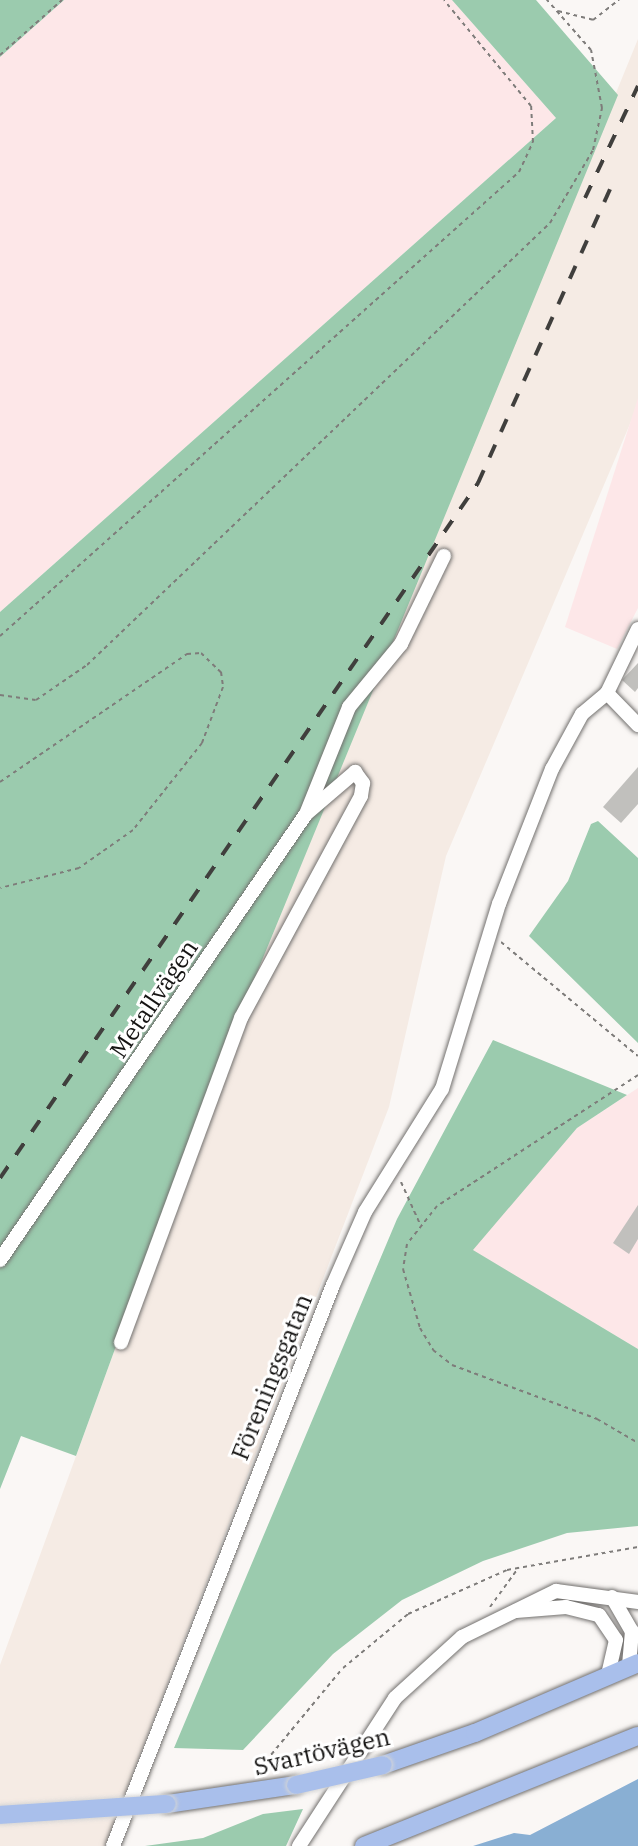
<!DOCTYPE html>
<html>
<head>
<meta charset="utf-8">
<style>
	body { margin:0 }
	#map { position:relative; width:638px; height:1846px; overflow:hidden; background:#faf7f5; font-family:"IBM Plex Serif",serif }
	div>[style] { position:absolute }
	.built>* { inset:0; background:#f5ebe4 }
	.industrial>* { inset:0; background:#fde7e8 }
	.forest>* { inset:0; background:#9bcbae }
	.water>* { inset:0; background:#89afd3 }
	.building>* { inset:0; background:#c1c0bd }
	.path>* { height:2px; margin-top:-1px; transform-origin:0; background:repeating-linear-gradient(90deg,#7e7c7a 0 4px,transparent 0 8px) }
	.roads { filter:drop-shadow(0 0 2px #73716f) drop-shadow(0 0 2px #73716f) }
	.minor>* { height:14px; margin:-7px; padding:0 7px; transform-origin:7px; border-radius:7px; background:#fff }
	.major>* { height:18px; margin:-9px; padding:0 9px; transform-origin:9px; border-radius:9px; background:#a9bfeb }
	.rail>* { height:4px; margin-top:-2px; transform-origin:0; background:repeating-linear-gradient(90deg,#403f3d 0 14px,transparent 0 28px) }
	.bridges { filter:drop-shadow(0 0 2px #d5d5d5) drop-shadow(0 0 2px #d5d5d5) }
	.major-bridge>* { height:18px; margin:-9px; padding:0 9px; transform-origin:9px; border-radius:9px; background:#a9bfeb }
	span { translate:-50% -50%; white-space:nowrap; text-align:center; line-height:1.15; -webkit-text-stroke:6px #fff; paint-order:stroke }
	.street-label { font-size:24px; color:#151413 }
</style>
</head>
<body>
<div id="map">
	<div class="built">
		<div style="clip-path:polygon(638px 39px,638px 405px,446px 856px,389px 1107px,105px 1846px,0 1846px,0 1665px,214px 1077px)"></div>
	</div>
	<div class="industrial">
		<div style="clip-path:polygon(64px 0,452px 0,556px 118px,0 612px,0 57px)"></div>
		<div style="clip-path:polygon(638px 398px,638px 608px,617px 649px,565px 627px)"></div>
		<div style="clip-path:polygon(638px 1088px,638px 1349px,472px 1250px,577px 1128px)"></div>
	</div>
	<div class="forest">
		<div style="clip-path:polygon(0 0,64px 0,0 57px)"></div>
		<div style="clip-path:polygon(452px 0,536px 0,618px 95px,214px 1077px,76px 1456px,21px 1436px,0 1489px,0 612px,556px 118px)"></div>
		<div style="clip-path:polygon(598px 821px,638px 858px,638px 1043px,529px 936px,568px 881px,591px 824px)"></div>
		<div style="clip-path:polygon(493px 1040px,627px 1095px,577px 1128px,473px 1250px,638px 1349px,638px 1526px,567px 1533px,483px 1561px,402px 1600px,333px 1654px,243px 1750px,174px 1748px,397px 1219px)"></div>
		<div style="clip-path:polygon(303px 1809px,286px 1846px,145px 1846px,203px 1838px,263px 1814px)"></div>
	</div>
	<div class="water">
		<div style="clip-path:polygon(638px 1779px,638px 1846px,473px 1846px,514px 1833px,530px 1835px)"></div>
	</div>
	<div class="building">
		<div style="clip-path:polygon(638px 663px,638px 688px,635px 692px,622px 680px)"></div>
		<div style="clip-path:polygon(638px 767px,638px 804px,621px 823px,603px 807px)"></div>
		<div style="clip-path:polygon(638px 1205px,638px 1239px,629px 1254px,613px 1243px)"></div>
	</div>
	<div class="path">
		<div style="left:558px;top:11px;width:36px;rotate:14deg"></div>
		<div style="left:593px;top:20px;width:33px;rotate:-38deg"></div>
		<div style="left:0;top:55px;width:83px;rotate:-41.6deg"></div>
		<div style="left:0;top:636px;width:696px;rotate:-41.8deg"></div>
		<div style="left:519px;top:172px;width:33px;rotate:-65deg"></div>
		<div style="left:533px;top:142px;width:36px;rotate:-93deg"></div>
		<div style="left:531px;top:106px;width:137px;rotate:-129.4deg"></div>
		<div style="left:0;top:695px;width:36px;rotate:8deg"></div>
		<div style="left:36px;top:700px;width:62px;rotate:-34.5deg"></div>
		<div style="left:87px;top:665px;width:640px;rotate:-43.67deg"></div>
		<div style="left:550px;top:223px;width:85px;rotate:-59.5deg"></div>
		<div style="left:593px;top:150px;width:43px;rotate:-77.9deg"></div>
		<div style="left:602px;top:108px;width:59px;rotate:-100.7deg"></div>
		<div style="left:591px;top:50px;width:67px;rotate:-131.3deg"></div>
		<div style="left:0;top:782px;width:227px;rotate:-34.4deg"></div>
		<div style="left:187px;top:654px;width:14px;rotate:-4deg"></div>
		<div style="left:201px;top:653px;width:28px;rotate:44deg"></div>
		<div style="left:221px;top:672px;width:15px;rotate:82deg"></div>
		<div style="left:223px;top:687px;width:60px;rotate:110.6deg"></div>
		<div style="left:202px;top:743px;width:111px;rotate:128.4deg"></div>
		<div style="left:133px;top:830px;width:66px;rotate:144.9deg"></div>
		<div style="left:79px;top:868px;width:81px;rotate:165.8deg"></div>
		<div style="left:501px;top:942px;width:178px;rotate:39.8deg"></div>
		<div style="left:638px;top:1075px;width:240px;rotate:146.9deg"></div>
		<div style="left:437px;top:1206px;width:48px;rotate:128.3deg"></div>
		<div style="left:407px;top:1244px;width:25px;rotate:99deg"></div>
		<div style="left:403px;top:1269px;width:61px;rotate:73.9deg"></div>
		<div style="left:420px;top:1328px;width:26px;rotate:59deg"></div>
		<div style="left:433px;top:1350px;width:24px;rotate:38deg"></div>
		<div style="left:452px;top:1365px;width:155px;rotate:20.4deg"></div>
		<div style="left:597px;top:1419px;width:48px;rotate:30.3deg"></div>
		<div style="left:401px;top:1182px;width:46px;rotate:65.7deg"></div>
		<div style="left:490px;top:1607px;width:49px;rotate:-54.1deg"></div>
		<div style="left:256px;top:1773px;width:136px;rotate:-50.4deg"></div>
		<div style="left:343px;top:1668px;width:85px;rotate:-39.7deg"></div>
		<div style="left:408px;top:1614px;width:108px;rotate:-24deg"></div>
		<div style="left:507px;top:1570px;width:133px;rotate:-10deg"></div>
	</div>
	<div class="roads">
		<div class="minor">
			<div style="left:607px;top:693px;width:71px;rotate:-64.2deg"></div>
			<div style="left:607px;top:693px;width:45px;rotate:45.9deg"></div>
			<div style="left:306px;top:814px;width:115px;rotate:-68.1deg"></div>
			<div style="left:349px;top:707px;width:82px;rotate:-50.5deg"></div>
			<div style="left:401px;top:644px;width:98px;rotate:-64deg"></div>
			<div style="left:0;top:1260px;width:541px;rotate:-55.55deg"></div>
			<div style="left:306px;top:814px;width:65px;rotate:-40.6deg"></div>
			<div style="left:355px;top:772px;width:14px;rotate:54deg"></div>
			<div style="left:363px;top:783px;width:13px;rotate:99deg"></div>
			<div style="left:361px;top:796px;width:252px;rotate:118.4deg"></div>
			<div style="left:241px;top:1018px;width:346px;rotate:110.3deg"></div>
			<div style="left:612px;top:1597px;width:39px;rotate:60deg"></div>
			<div style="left:632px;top:1631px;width:36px;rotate:95deg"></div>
			<div style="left:516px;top:1611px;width:50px;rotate:-4.6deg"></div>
			<div style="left:566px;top:1607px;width:34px;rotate:14deg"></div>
			<div style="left:599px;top:1615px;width:30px;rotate:56deg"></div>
			<div style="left:616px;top:1640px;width:37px;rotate:103deg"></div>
			<div style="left:113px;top:1846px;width:603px;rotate:-68.59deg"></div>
			<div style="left:333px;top:1285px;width:80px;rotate:-66.3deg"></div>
			<div style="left:365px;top:1212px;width:145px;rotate:-58deg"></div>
			<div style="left:442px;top:1089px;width:194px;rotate:-72.9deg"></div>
			<div style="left:499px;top:904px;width:145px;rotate:-68.6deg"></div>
			<div style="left:552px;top:769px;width:63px;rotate:-61.4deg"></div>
			<div style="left:582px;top:714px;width:33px;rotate:-40deg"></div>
			<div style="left:299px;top:1846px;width:176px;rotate:-57deg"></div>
			<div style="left:395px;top:1698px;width:91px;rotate:-42.3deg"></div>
			<div style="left:462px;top:1637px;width:105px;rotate:-26.1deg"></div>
			<div style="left:556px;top:1591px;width:83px;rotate:7.6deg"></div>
		</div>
		<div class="major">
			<div style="left:383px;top:1765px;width:97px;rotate:-19.2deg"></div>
			<div style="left:475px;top:1733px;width:177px;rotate:-23.2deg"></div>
			<div style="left:167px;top:1804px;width:130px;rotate:-8.4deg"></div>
			<div style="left:364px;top:1846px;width:295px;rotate:-21.9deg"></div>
		</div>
	</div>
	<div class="rail">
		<div style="left:585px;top:198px;width:124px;rotate:-64.7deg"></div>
		<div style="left:0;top:1178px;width:844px;rotate:-55.48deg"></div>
		<div style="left:478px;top:483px;width:322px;rotate:-65.8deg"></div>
	</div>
	<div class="bridges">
		<div class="major-bridge">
			<div style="left:296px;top:1785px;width:89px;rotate:-12.9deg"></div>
			<div style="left:0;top:1815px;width:167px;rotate:-3.8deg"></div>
		</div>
	</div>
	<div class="street-label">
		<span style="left:154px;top:999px;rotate:-56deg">Metallvägen</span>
		<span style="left:272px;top:1377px;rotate:-68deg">Föreningsgatan</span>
		<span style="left:322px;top:1752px;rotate:-13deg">Svartövägen</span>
	</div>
</div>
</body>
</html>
